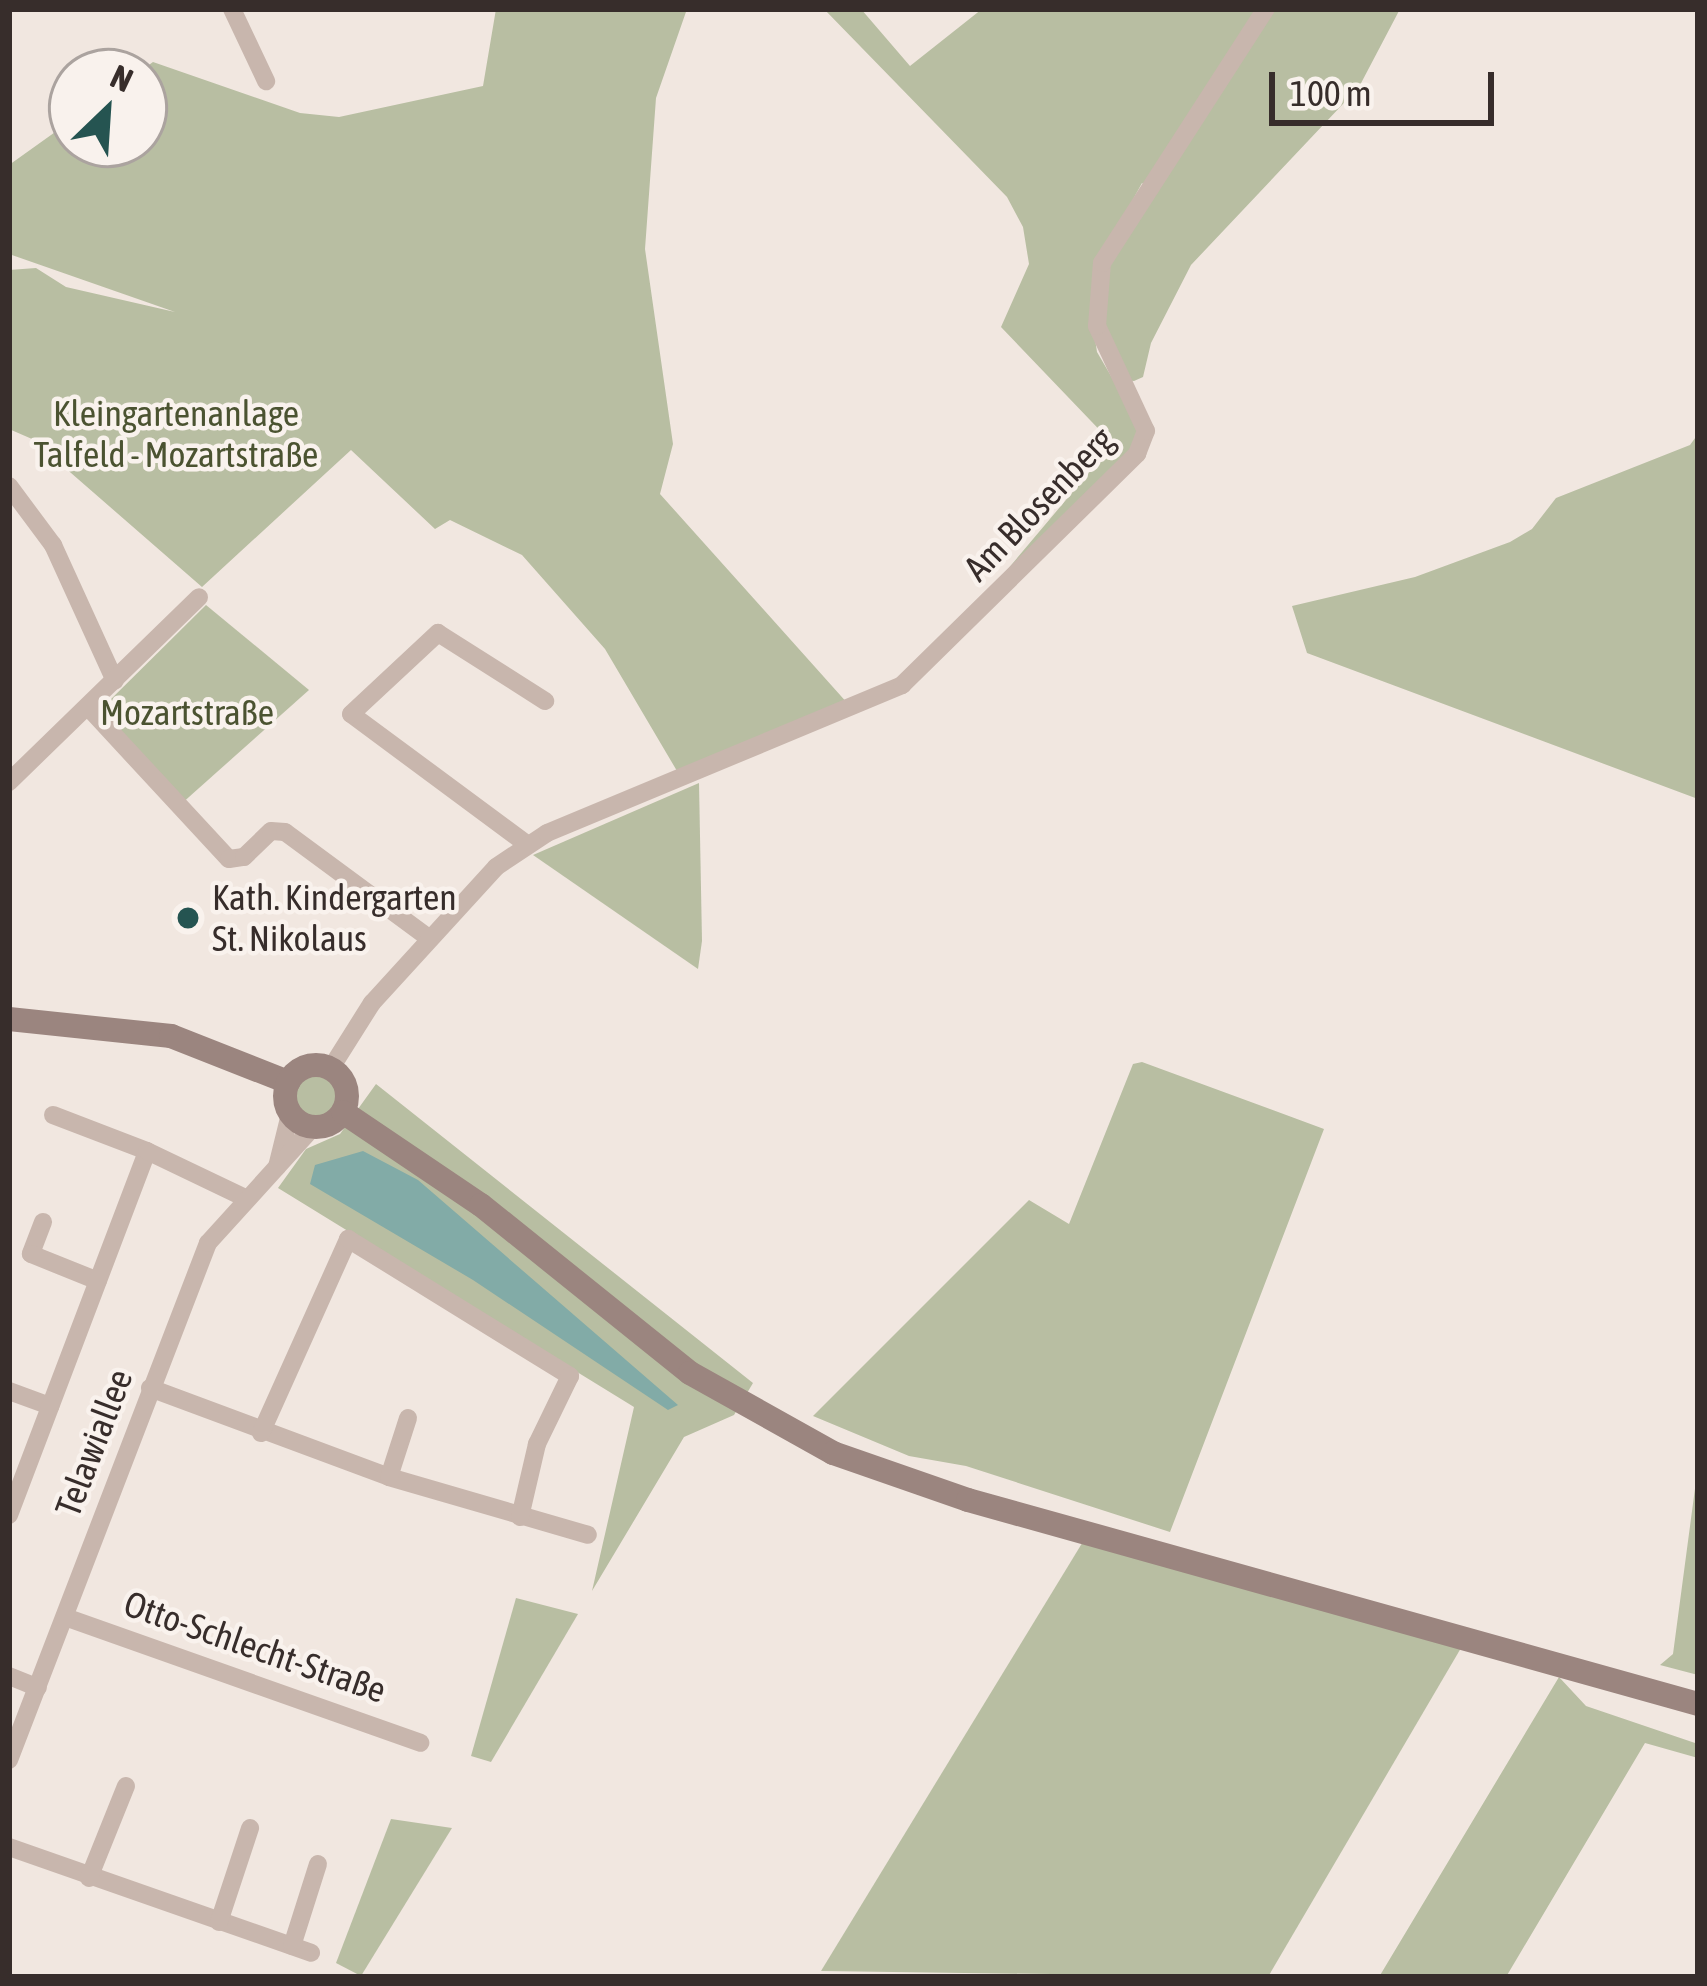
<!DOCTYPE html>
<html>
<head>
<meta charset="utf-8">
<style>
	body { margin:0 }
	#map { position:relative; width:1707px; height:1986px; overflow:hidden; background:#f1e7e0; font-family:"Asap Condensed",sans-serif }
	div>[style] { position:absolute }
	.green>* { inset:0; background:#b8bea2 }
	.round { border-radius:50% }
	.water>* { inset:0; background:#82aba7 }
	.street>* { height:18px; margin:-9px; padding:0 9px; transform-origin:9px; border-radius:9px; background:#c8b6ad }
	.secondary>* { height:24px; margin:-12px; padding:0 12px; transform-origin:12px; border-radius:12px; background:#9b857f }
	.secondary>.ring { margin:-12px; padding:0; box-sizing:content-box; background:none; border:24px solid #9b857f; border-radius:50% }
	.dots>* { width:33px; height:33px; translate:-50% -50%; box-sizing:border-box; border:6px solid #f9f2ed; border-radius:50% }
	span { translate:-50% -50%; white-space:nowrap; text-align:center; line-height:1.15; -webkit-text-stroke:9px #f9f2ed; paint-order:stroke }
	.park-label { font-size:36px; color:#4b5331 }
	.street-label { font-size:36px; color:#372d2b }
	.poi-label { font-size:36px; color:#372d2b }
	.left { translate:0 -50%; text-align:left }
	.frame { position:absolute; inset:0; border:12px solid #372d2b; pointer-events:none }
	.north { position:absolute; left:48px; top:48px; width:120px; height:120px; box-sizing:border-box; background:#f9f2ed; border:3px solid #aba39f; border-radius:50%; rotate:25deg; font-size:33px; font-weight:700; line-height:48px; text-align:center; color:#372d2b }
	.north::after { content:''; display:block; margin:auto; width:42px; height:54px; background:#255451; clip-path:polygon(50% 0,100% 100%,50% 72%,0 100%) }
	.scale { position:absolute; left:1269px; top:72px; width:225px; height:54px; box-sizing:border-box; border:6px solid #372d2b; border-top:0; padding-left:15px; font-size:36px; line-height:42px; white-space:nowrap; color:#372d2b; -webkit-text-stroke:9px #f9f2ed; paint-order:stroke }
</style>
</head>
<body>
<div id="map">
	<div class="green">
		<div style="clip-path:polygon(496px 9px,687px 9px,656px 98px,645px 249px,673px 444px,660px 494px,849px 705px,677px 771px,605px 649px,522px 555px,450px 520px,435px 529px,351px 450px,202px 587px,32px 439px,9px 429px,9px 270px,36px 268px,66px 287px,175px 312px,9px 254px,9px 165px,72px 120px,72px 144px,144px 144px,139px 72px,153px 62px,300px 113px,339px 117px,483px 86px)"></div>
		<div style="clip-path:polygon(824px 9px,861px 9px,910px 66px,982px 9px,1400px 9px,1359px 87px,1191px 265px,1151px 343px,1143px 377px,1134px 381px,1125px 380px,1108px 348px,1100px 281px,1149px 188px,1142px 183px,1096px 267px,1090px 305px,1097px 352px,1139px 424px,1130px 453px,986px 595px,1113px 444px,1001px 327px,1029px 264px,1023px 227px,1007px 197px)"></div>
		<div style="clip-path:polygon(1698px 434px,1698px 799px,1307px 653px,1292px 606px,1415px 577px,1510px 542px,1532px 529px,1556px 498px,1690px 445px)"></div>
		<div style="clip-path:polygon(206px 605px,309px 690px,180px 805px,101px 709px)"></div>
		<div style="clip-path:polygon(699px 783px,702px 941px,698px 969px,533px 855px)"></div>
		<div style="clip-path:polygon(1142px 1062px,1324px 1129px,1170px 1532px,966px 1466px,909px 1456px,813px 1416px,1029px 1200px,1069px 1224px,1133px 1064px)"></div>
		<div class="round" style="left:294px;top:1073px;width:46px;height:46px"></div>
		<div style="clip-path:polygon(376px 1084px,753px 1383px,734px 1415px,684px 1437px,592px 1591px,634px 1407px,278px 1188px,306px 1149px,340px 1134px)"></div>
		<div style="clip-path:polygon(1698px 1466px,1698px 1675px,1660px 1665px,1673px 1654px)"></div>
		<div style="clip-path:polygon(1084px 1540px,1461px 1648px,1268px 1977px,821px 1971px)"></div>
		<div style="clip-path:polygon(516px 1598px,578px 1614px,491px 1762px,471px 1756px)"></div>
		<div style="clip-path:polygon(1559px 1677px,1586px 1706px,1698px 1744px,1698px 1758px,1645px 1743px,1506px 1977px,1379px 1977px)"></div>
		<div style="clip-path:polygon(391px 1819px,452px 1828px,361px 1976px,336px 1963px)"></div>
	</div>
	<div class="water">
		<div style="clip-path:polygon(363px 1151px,418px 1180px,678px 1405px,668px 1410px,473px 1280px,310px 1184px,315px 1165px)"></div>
	</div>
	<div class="street">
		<div style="left:232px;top:9px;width:80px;rotate:64.7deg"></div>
		<div style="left:9px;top:486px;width:74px;rotate:53.3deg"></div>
		<div style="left:53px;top:545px;width:149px;rotate:65.5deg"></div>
		<div style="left:88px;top:707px;width:207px;rotate:47.2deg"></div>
		<div style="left:229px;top:859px;width:15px;rotate:-8deg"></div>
		<div style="left:244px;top:857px;width:37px;rotate:-44deg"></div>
		<div style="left:271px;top:831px;width:14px;rotate:4deg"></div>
		<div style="left:285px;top:832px;width:179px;rotate:36.4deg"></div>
		<div style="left:9px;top:782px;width:265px;rotate:-44.2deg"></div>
		<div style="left:528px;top:845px;width:220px;rotate:-143.5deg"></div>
		<div style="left:351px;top:714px;width:119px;rotate:-43deg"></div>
		<div style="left:438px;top:633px;width:127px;rotate:32.4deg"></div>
		<div style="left:331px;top:1068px;width:77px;rotate:-57.8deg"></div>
		<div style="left:372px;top:1003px;width:184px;rotate:-47.6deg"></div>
		<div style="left:496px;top:867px;width:61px;rotate:-33.7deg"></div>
		<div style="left:547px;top:833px;width:385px;rotate:-22.6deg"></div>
		<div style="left:902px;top:685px;width:330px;rotate:-44.5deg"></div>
		<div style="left:1137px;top:454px;width:25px;rotate:-69deg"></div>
		<div style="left:1146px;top:431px;width:116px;rotate:-115deg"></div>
		<div style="left:1097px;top:326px;width:63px;rotate:-85.5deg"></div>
		<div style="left:1102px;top:263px;width:302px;rotate:-57.2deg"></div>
		<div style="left:53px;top:1115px;width:101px;rotate:21deg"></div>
		<div style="left:277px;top:1167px;width:55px;rotate:-76.2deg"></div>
		<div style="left:43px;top:1222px;width:34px;rotate:111deg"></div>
		<div style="left:31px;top:1254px;width:72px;rotate:21.9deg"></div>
		<div style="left:150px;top:1388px;width:255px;rotate:20.4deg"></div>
		<div style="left:389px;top:1477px;width:207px;rotate:16.2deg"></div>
		<div style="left:9px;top:1391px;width:44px;rotate:20.1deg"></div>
		<div style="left:261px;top:1433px;width:213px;rotate:-65.8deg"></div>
		<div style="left:348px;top:1239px;width:261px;rotate:31.7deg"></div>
		<div style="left:570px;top:1376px;width:76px;rotate:115.9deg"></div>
		<div style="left:537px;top:1444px;width:75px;rotate:103.1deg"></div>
		<div style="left:389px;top:1477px;width:62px;rotate:-72.1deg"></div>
		<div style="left:9px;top:1515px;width:389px;rotate:-69.2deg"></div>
		<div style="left:147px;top:1151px;width:111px;rotate:25.6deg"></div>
		<div style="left:65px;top:1617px;width:377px;rotate:19.5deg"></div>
		<div style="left:9px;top:1676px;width:31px;rotate:22deg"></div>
		<div style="left:9px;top:1760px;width:554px;rotate:-68.95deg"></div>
		<div style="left:208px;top:1243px;width:156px;rotate:-47.8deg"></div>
		<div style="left:9px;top:1847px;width:320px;rotate:19.3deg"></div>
		<div style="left:89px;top:1878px;width:99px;rotate:-68.1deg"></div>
		<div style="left:219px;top:1922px;width:99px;rotate:-71.7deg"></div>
		<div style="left:292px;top:1946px;width:86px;rotate:-72.4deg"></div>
	</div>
	<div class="secondary">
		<div style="left:9px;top:1019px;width:163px;rotate:6deg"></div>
		<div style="left:171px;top:1036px;width:126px;rotate:21.5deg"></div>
		<div class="ring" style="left:285px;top:1065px;width:38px;height:38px"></div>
		<div style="left:343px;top:1112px;width:166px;rotate:34deg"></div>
		<div style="left:481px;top:1205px;width:268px;rotate:38.8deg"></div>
		<div style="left:690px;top:1373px;width:164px;rotate:29.2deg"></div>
		<div style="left:833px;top:1453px;width:143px;rotate:19.2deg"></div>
		<div style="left:968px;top:1500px;width:758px;rotate:15.61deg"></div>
	</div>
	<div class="dots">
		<div style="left:188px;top:918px;background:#255451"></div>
	</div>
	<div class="park-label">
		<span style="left:176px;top:434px">Kleingartenanlage<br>Talfeld - Mozartstraße</span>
		<span style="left:187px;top:713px">Mozartstraße</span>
	</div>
	<div class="street-label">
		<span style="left:1039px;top:504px;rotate:-46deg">Am Blosenberg</span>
		<span style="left:94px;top:1443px;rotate:-69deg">Telawiallee</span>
		<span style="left:255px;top:1647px;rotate:19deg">Otto-Schlecht-Straße</span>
	</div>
	<div class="poi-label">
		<span class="left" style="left:212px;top:918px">Kath. Kindergarten<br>St. Nikolaus</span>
	</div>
	<div class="frame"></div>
	<div class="north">N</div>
	<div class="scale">100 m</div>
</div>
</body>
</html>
